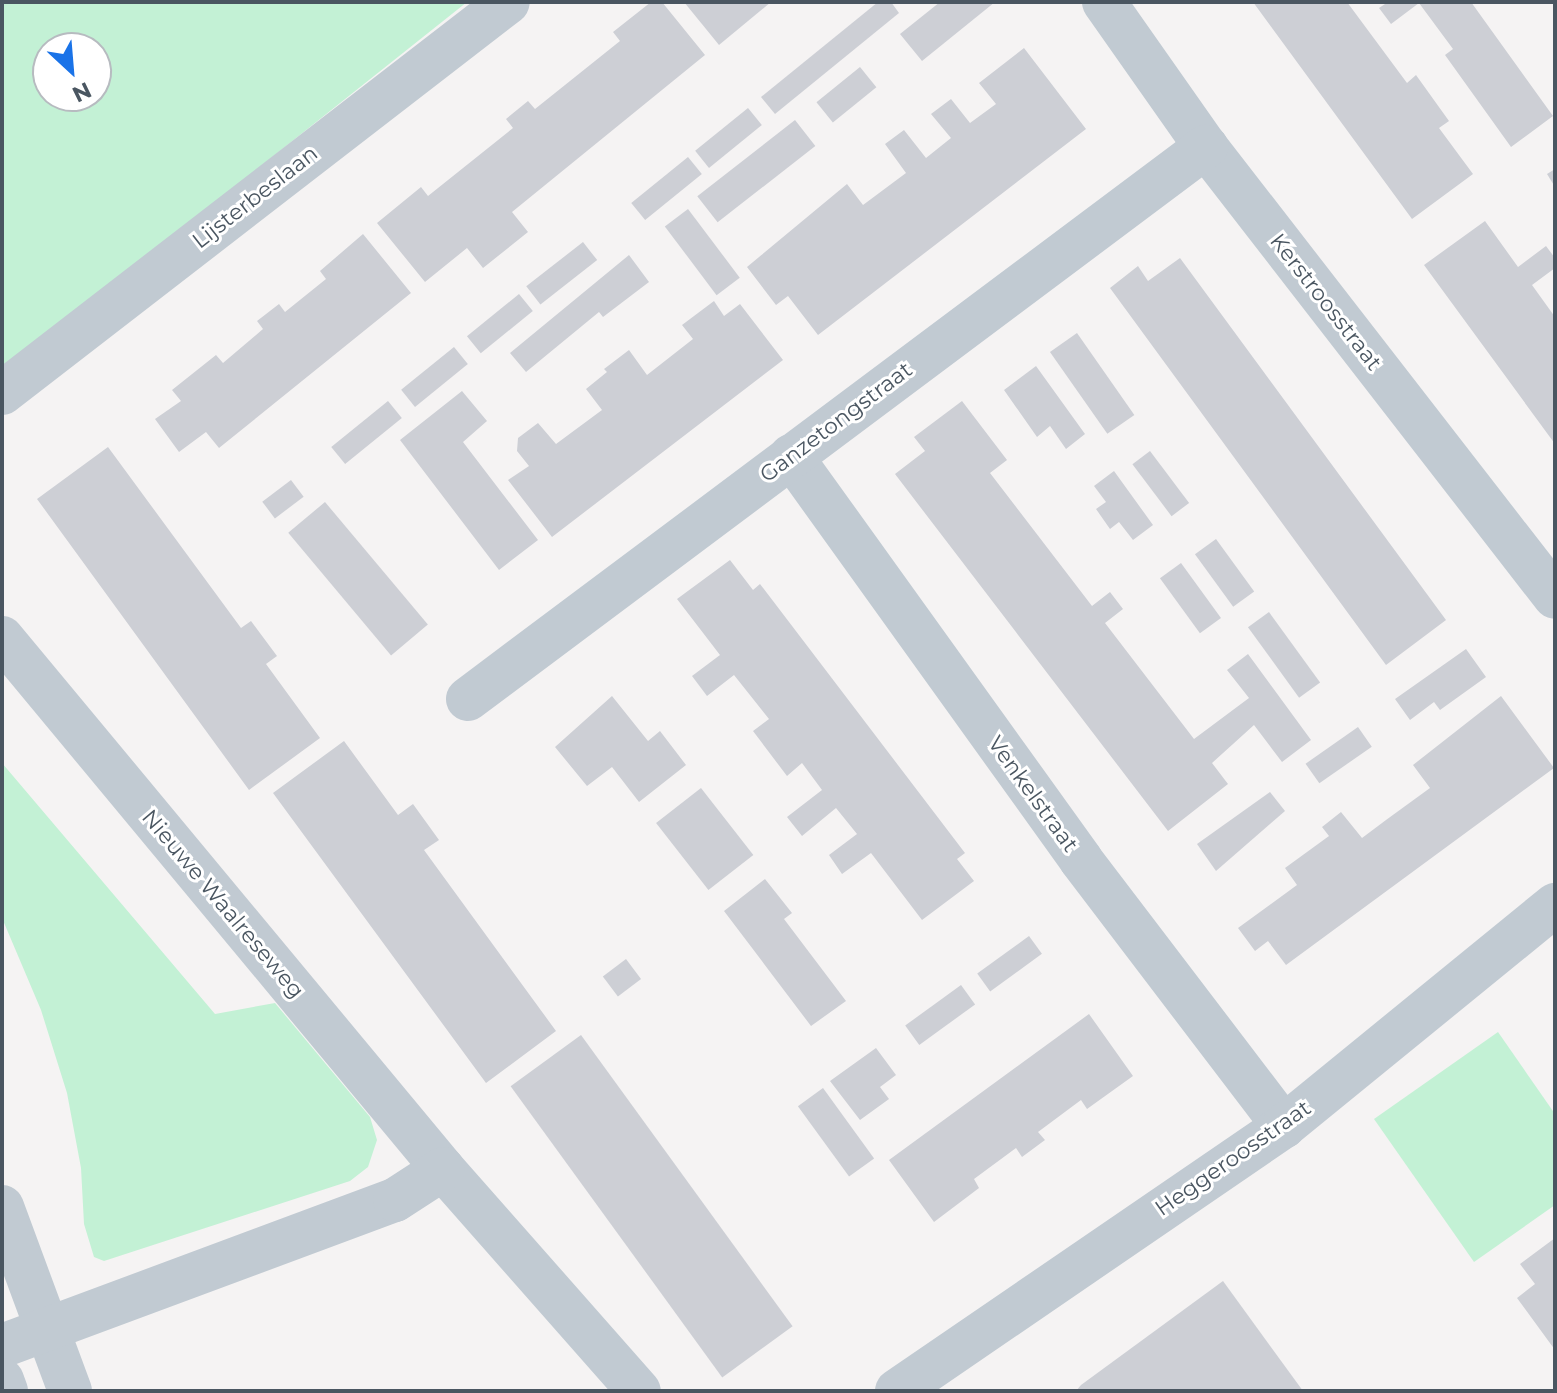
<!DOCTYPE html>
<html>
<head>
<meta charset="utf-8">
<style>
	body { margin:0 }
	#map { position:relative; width:1557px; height:1393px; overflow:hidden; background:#f5f3f3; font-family:Montserrat,sans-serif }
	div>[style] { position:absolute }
	.green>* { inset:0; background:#c3f1d5 }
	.building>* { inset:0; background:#cdcfd5; transform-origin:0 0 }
	.minor>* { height:44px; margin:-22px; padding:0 22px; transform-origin:22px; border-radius:22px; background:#c1cad2 }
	span { translate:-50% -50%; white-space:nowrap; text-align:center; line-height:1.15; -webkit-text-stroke:6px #fff; paint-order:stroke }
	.street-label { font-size:22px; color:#4a5661 }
	.frame { position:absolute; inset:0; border:4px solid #4a5661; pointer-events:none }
	.north { position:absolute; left:32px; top:32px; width:80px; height:80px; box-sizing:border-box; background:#fff; border:2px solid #b7bbc0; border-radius:50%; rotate:154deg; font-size:22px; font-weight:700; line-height:32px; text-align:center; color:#4a5661 }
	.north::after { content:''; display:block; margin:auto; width:28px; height:36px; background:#1a73e8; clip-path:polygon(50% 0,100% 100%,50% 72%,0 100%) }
</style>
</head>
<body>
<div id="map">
	<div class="green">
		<div style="clip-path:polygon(evenodd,2px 2px,467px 2px,2px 372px,2px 2px,48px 48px,96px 48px,96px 96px,48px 96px,48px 48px)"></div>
		<div style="clip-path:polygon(2px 763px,215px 1014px,275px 1003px,370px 1117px,377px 1140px,368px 1167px,350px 1181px,104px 1261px,94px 1257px,84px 1224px,81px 1168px,67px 1093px,41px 1010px,2px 918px)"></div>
		<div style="clip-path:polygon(1498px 1032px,1555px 1114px,1555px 1205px,1474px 1262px,1374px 1119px)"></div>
	</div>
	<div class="building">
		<div style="clip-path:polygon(651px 2px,662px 2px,705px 55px,512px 212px,528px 232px,483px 268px,467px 248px,425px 282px,377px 223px,421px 187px,428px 196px,513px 128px,506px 119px,528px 101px,535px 109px,620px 41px,613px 32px)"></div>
		<div style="clip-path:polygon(684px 2px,771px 2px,719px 45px)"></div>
		<div style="clip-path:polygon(878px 2px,891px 2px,899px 13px,775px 114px,761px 97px)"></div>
		<div style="clip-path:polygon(940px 2px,995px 2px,922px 61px,900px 34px)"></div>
		<div style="clip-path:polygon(1253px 2px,1347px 2px,1407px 83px,1416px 75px,1449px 121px,1439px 128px,1473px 174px,1412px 219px)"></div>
		<div style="clip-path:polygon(1388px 2px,1471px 2px,1553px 116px,1511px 147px,1445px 55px,1453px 49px,1419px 3px,1391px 24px,1379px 8px)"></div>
		<div style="clip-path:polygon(1024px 48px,1086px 129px,818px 335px,788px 296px,776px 305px,747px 267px,847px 184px,863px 205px,906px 173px,885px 144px,904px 130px,926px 158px,951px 138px,931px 114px,951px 99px,970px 123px,996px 104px,979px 83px)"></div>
		<div style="left:860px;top:67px;width:26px;height:56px;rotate:51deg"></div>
		<div style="left:748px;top:108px;width:22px;height:68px;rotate:51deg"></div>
		<div style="left:795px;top:120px;width:33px;height:124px;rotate:52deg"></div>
		<div style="left:688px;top:157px;width:22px;height:73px;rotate:51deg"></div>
		<div style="clip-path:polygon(1555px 169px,1555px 187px,1547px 174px)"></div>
		<div style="left:688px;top:209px;width:86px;height:29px;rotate:53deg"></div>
		<div style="clip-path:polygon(1485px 221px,1518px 267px,1546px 246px,1555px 258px,1555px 268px,1532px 285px,1555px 317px,1555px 444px,1424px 265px)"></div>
		<div style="clip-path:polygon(363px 234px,411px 293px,219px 448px,206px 432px,179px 452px,155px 419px,181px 401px,172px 390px,216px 355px,223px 363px,263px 329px,257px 321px,279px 304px,285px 312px,326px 279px,320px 271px)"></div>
		<div style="left:583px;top:242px;width:23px;height:72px;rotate:52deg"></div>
		<div style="clip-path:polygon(629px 255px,649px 282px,603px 317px,599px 312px,526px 372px,510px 353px)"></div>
		<div style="clip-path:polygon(1180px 258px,1446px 620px,1386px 665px,1110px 288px,1138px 266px,1148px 281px)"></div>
		<div style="left:519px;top:294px;width:22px;height:67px;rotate:51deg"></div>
		<div style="clip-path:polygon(714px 301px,724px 316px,740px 304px,783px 360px,552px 537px,508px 480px,529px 466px,517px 451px,518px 438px,538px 423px,556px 444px,602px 410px,586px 389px,607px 372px,604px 369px,629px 350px,647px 375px,693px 339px,682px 325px)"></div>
		<div style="left:1077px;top:333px;width:100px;height:33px;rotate:55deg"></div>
		<div style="left:454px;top:347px;width:22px;height:68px;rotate:51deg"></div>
		<div style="clip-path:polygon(1036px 366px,1085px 434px,1066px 449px,1050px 426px,1037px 437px,1004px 390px)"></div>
		<div style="clip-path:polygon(462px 391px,487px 421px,463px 442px,538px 540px,499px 570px,400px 440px)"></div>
		<div style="left:388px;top:401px;width:22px;height:73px;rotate:51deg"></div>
		<div style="clip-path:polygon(962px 401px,1007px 460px,990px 473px,1092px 606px,1110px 592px,1123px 609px,1105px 623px,1194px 739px,1249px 698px,1227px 670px,1248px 654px,1311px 740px,1282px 762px,1254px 725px,1212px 763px,1228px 784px,1168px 831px,895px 474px,925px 451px,914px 437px)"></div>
		<div style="clip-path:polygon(108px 447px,241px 628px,251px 621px,277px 656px,266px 664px,320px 738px,249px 790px,37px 499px)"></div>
		<div style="left:1150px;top:451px;width:65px;height:22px;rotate:53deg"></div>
		<div style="clip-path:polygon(1114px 471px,1153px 525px,1133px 540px,1119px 522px,1110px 529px,1096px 509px,1106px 502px,1094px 486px)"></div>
		<div style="left:291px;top:480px;width:21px;height:36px;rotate:53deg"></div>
		<div style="left:325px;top:502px;width:160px;height:48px;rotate:50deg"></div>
		<div style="left:1216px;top:539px;width:65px;height:26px;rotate:54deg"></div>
		<div style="clip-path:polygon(730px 560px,753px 590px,760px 584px,965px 853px,957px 859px,974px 881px,922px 920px,871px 853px,842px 874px,829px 855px,857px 834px,836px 808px,802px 836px,787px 817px,822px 790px,802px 763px,787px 776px,753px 731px,769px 719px,734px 675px,707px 696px,692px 676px,720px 655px,677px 599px)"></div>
		<div style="left:1181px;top:563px;width:68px;height:26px;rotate:54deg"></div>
		<div style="left:1269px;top:612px;width:87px;height:26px;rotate:54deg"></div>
		<div style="clip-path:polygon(1466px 649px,1486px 677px,1440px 710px,1434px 702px,1410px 720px,1395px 699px)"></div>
		<div style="clip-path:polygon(612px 696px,648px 741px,660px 731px,686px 765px,639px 802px,612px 767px,587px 786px,555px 747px)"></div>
		<div style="clip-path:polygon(1501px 696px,1554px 768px,1286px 965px,1268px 941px,1255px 951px,1238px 928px,1297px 885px,1285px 868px,1329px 836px,1322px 827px,1341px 812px,1362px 838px,1386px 820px,1430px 788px,1413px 765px)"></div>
		<div style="left:1358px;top:727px;width:24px;height:64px;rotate:55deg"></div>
		<div style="clip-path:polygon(344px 741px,398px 815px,413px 804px,439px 840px,424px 850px,556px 1031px,486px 1083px,273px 793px)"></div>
		<div style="left:701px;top:788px;width:85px;height:57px;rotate:52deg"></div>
		<div style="clip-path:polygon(1270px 792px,1285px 811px,1216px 871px,1197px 844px)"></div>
		<div style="clip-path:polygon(765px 879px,792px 913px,784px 919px,846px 1001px,811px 1026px,724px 911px)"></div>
		<div style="left:1029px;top:936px;width:22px;height:64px;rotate:54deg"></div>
		<div style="left:626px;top:959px;width:25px;height:29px;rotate:53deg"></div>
		<div style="left:961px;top:985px;width:24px;height:69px;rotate:54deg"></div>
		<div style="clip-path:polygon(1089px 1014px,1133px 1076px,1087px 1109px,1081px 1100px,1038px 1132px,1045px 1140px,1022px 1157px,1016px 1148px,974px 1179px,979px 1188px,934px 1222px,889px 1160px)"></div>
		<div style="left:581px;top:1035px;width:360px;height:87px;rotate:54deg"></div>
		<div style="clip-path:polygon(876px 1048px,896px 1075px,880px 1087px,889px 1099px,860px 1120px,830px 1081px)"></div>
		<div style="left:823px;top:1088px;width:87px;height:31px;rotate:54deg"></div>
		<div style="clip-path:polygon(1555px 1238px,1555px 1350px,1517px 1298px,1535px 1284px,1520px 1264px)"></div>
		<div style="clip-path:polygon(1223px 1281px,1303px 1391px,1076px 1391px,1081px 1385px)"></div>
	</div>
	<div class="minor">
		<div style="left:1104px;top:2px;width:177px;rotate:54.9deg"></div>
		<div style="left:1206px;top:147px;width:569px;rotate:52.2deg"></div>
		<div style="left:2px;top:393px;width:639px;rotate:-37.69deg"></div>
		<div style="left:791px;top:456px;width:497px;rotate:54.3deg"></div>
		<div style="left:1081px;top:860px;width:335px;rotate:52.7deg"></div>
		<div style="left:2px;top:638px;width:690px;rotate:50.29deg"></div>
		<div style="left:443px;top:1169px;width:296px;rotate:48.6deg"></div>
		<div style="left:468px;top:699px;width:922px;rotate:-36.8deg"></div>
		<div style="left:2px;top:1207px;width:196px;rotate:69.7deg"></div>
		<div style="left:2px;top:1346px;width:419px;rotate:-20.4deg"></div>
		<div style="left:395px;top:1200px;width:57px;rotate:-32.9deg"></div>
		<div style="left:2px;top:1380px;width:12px;rotate:70deg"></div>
		<div style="left:897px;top:1391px;width:469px;rotate:-34.4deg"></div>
		<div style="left:1284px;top:1126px;width:350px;rotate:-39.2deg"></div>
	</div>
	<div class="street-label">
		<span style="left:255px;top:197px;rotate:-38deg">Lijsterbeslaan</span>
		<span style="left:1326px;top:302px;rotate:52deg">Kerstroosstraat</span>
		<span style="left:836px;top:422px;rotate:-37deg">Ganzetongstraat</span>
		<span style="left:1033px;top:794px;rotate:54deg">Venkelstraat</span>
		<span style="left:223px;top:904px;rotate:50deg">Nieuwe Waalreseweg</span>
		<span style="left:1233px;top:1158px;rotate:-35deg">Heggeroosstraat</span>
	</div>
	<div class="frame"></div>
	<div class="north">N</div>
</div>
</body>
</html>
